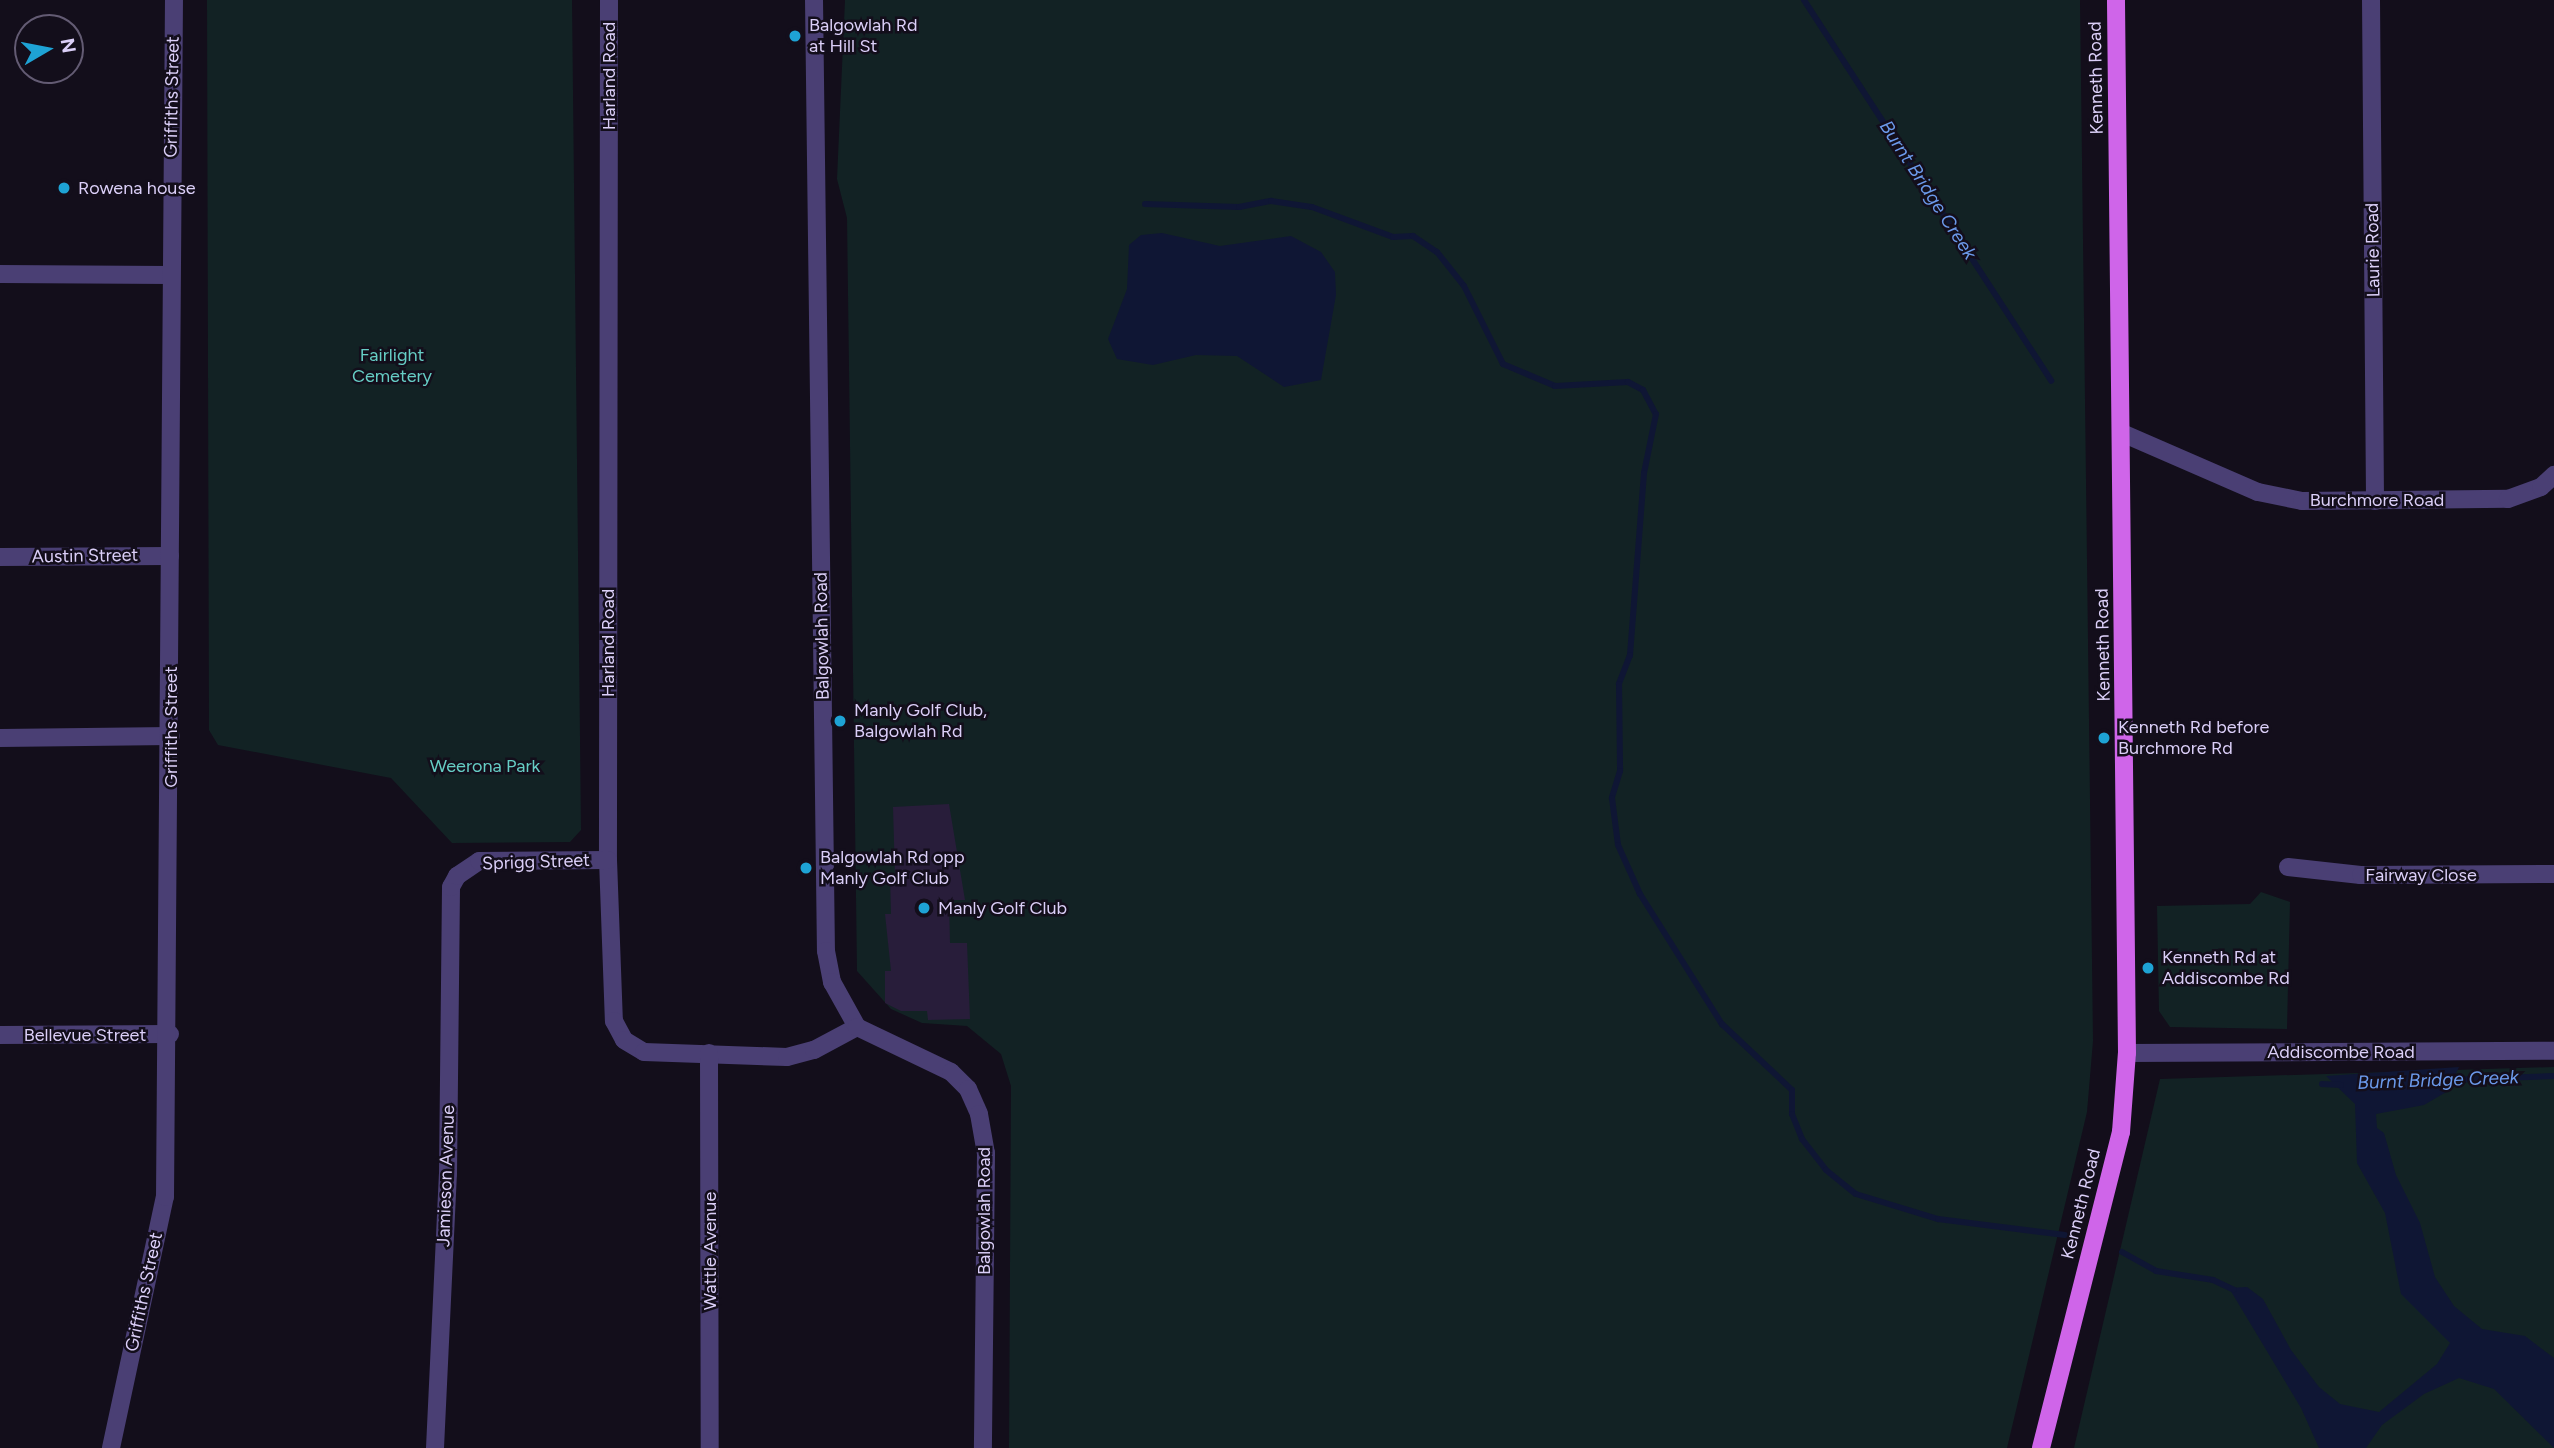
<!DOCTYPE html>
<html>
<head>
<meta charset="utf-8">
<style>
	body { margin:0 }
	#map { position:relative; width:2554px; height:1448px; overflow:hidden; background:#130e1b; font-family:Figtree,sans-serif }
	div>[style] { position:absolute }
	.green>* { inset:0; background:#122224 }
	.water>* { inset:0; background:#0f1634 }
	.stream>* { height:6px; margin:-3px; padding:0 3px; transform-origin:3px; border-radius:3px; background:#0f1634 }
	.building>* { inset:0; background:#281d3a }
	.minor>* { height:18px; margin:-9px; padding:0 9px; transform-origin:9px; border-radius:9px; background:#4a3f74 }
	.major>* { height:18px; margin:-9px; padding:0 9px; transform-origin:9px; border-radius:9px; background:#cf65e9 }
	.dots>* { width:19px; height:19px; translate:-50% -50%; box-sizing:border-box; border:4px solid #130e1b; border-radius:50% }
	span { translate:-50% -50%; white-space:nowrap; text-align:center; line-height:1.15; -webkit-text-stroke:5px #130e1b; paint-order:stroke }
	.poi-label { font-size:18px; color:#dbcff8 }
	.left { translate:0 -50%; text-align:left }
	.street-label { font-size:18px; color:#dbcff8 }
	.park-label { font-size:18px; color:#66cdc5 }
	.water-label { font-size:19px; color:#6b99ea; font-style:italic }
	.north { position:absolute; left:14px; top:14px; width:70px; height:70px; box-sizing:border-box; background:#130e1b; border:2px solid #635b73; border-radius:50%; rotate:80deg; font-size:19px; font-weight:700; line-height:28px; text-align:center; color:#dbcff8 }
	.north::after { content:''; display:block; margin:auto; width:24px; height:32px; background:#1ea3d5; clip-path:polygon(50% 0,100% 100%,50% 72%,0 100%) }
</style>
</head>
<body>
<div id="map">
	<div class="green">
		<div style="clip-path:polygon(207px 0,572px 0,581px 830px,570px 842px,452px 843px,391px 778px,218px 745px,209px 730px)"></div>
		<div style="clip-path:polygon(845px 0,2080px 0,2093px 1041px,2087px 1112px,2007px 1448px,1009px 1448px,1011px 1086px,1001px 1054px,967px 1026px,922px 1023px,891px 1009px,857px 971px,847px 218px,837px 179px)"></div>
		<div style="clip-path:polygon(2261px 892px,2290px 902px,2287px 1029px,2170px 1027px,2159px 1011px,2157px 906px,2250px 904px)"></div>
		<div style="clip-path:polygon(2554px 1067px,2554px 1448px,2074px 1448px,2160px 1079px)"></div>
	</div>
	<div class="water">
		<div style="clip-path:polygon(1162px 233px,1220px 246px,1291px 236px,1321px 252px,1335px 272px,1336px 295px,1321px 380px,1284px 387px,1237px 356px,1196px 355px,1153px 365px,1117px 359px,1108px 339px,1127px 289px,1129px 245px,1141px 235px)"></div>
		<div style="clip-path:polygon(2459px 1067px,2448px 1091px,2424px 1105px,2376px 1114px,2377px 1128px,2384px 1133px,2396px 1175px,2420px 1223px,2435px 1277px,2454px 1306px,2482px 1329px,2525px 1336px,2554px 1358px,2554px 1448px,2494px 1389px,2459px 1378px,2424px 1394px,2382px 1425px,2366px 1448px,2319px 1448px,2301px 1408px,2229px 1288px,2247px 1287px,2263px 1299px,2291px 1350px,2319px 1387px,2340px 1404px,2379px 1412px,2437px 1364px,2450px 1343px,2401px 1294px,2385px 1213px,2357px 1163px,2355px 1104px,2326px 1076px)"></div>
	</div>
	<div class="stream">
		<div style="left:1804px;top:0;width:454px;rotate:57deg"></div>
		<div style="left:1145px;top:204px;width:94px;rotate:1.8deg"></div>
		<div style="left:1239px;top:207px;width:33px;rotate:-11deg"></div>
		<div style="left:1271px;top:201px;width:41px;rotate:8.3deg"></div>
		<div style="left:1312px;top:207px;width:86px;rotate:20.3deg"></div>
		<div style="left:1393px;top:237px;width:20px;rotate:-3deg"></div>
		<div style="left:1413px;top:236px;width:29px;rotate:34deg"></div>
		<div style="left:1437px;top:252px;width:43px;rotate:51.5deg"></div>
		<div style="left:1464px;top:286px;width:87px;rotate:63.4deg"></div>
		<div style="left:1503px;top:364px;width:56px;rotate:22.9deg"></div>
		<div style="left:1555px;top:386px;width:73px;rotate:-3.1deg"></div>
		<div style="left:1628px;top:382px;width:17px;rotate:28deg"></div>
		<div style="left:1643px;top:390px;width:27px;rotate:62deg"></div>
		<div style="left:1656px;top:414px;width:60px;rotate:101.5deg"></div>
		<div style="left:1644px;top:473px;width:183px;rotate:94.4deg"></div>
		<div style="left:1630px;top:655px;width:31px;rotate:111deg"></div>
		<div style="left:1619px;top:684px;width:87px;rotate:89.3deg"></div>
		<div style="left:1620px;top:771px;width:28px;rotate:107deg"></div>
		<div style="left:1612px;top:798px;width:47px;rotate:82.7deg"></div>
		<div style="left:1618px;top:845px;width:54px;rotate:65.8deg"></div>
		<div style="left:1640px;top:894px;width:154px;rotate:57.8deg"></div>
		<div style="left:1722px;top:1024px;width:96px;rotate:43.3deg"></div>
		<div style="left:1792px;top:1090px;width:24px;rotate:90deg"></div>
		<div style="left:1792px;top:1114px;width:27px;rotate:68deg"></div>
		<div style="left:1802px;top:1139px;width:39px;rotate:52deg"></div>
		<div style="left:1826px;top:1170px;width:38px;rotate:39deg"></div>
		<div style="left:1856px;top:1194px;width:86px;rotate:17deg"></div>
		<div style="left:1938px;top:1219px;width:128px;rotate:7.2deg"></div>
		<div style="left:2447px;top:1080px;width:107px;rotate:-2.1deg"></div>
		<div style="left:2322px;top:1084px;width:19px;rotate:3deg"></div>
		<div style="left:2122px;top:1252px;width:39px;rotate:29deg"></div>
		<div style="left:2156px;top:1271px;width:58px;rotate:9deg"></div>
		<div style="left:2213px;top:1280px;width:23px;rotate:25deg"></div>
	</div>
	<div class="building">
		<div style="clip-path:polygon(949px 804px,965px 900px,949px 900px,950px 943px,967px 943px,970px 1019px,928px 1020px,927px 1011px,901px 1011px,885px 1003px,885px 971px,891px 971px,885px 914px,891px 914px,890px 876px,895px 876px,893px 807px)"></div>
	</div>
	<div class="minor">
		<div style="left:609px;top:0;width:860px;rotate:90.07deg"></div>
		<div style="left:608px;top:860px;width:161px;rotate:87.9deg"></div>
		<div style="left:614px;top:1021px;width:21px;rotate:62deg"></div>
		<div style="left:624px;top:1040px;width:23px;rotate:31deg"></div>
		<div style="left:644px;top:1052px;width:143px;rotate:2deg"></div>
		<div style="left:787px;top:1057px;width:28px;rotate:-15deg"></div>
		<div style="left:814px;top:1050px;width:49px;rotate:-28.1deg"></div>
		<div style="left:814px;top:0;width:951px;rotate:89.28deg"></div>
		<div style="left:826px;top:951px;width:32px;rotate:79deg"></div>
		<div style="left:832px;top:982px;width:51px;rotate:60.9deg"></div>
		<div style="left:857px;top:1027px;width:104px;rotate:25.6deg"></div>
		<div style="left:951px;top:1072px;width:24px;rotate:45deg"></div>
		<div style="left:968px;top:1089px;width:27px;rotate:66deg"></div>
		<div style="left:979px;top:1114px;width:40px;rotate:80deg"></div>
		<div style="left:986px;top:1153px;width:295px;rotate:90.6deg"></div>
		<div style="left:2371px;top:0;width:501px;rotate:89.54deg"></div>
		<div style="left:0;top:274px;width:170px;rotate:0.3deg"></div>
		<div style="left:2122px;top:433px;width:148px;rotate:23.5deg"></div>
		<div style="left:2258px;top:492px;width:45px;rotate:11.6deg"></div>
		<div style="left:2302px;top:501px;width:206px;rotate:-0.6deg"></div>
		<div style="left:2508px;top:499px;width:35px;rotate:-20deg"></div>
		<div style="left:2541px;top:487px;width:18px;rotate:-43deg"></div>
		<div style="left:0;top:557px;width:170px;rotate:-0.3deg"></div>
		<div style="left:0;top:738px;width:171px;rotate:-0.7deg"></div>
		<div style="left:2288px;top:867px;width:73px;rotate:6.3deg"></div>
		<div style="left:2361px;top:875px;width:193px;rotate:-0.3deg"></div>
		<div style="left:0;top:1035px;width:170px;rotate:-0.3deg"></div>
		<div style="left:709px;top:1053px;width:395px;rotate:89.9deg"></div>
		<div style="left:2127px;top:1053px;width:427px;rotate:-0.3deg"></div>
		<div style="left:111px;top:1448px;width:257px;rotate:-77.9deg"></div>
		<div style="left:165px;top:1197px;width:1197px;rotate:-89.57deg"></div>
		<div style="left:435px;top:1448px;width:274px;rotate:-87.3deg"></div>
		<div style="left:448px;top:1174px;width:287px;rotate:-89.4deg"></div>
		<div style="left:451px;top:887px;width:13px;rotate:-61deg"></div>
		<div style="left:457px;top:876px;width:27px;rotate:-34deg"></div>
		<div style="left:479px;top:861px;width:129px;rotate:-0.4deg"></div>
	</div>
	<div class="major">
		<div style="left:2041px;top:1448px;width:326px;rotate:-75.8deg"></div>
		<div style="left:2121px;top:1132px;width:79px;rotate:-85.7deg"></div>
		<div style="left:2127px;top:1053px;width:1053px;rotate:-90.6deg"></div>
	</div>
	<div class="dots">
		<div style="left:795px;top:36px;background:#1ea3d5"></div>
		<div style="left:64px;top:188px;background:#1ea3d5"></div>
		<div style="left:840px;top:721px;background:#1ea3d5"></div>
		<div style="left:2104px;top:738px;background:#1ea3d5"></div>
		<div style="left:806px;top:868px;background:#1ea3d5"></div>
		<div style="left:924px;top:908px;background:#1ea3d5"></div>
		<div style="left:2148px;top:968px;background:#1ea3d5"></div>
	</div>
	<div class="poi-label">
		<span class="left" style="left:809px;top:36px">Balgowlah Rd<br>at Hill St</span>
		<span class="left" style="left:78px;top:188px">Rowena house</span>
		<span class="left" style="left:854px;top:721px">Manly Golf Club,<br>Balgowlah Rd</span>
		<span class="left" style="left:2118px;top:738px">Kenneth Rd before<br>Burchmore Rd</span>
		<span class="left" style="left:820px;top:868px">Balgowlah Rd opp<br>Manly Golf Club</span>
		<span class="left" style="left:938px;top:908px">Manly Golf Club</span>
		<span class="left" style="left:2162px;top:968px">Kenneth Rd at<br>Addiscombe Rd</span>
	</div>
	<div class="street-label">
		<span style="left:609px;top:76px;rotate:-90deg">Harland Road</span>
		<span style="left:2096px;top:78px;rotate:-91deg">Kenneth Road</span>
		<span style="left:172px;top:97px;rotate:-89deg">Griffiths Street</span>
		<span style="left:2373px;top:250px;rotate:-91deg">Laurie Road</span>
		<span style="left:2377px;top:500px">Burchmore Road</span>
		<span style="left:85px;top:556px;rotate:-1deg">Austin Street</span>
		<span style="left:822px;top:636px;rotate:-91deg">Balgowlah Road</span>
		<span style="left:608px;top:643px;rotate:-90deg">Harland Road</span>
		<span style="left:2103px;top:645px;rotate:-91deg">Kenneth Road</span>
		<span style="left:171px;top:727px;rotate:-90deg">Griffiths Street</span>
		<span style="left:536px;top:862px;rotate:-2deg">Sprigg Street</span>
		<span style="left:2421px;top:875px">Fairway Close</span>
		<span style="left:85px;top:1035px">Bellevue Street</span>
		<span style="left:2341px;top:1052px">Addiscombe Road</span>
		<span style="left:446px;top:1176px;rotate:-88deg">Jamieson Avenue</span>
		<span style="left:2081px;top:1204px;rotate:-76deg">Kenneth Road</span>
		<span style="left:984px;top:1211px;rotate:-90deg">Balgowlah Road</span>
		<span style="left:710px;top:1251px;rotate:-90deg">Wattle Avenue</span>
		<span style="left:144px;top:1292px;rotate:-78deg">Griffiths Street</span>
	</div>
	<div class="park-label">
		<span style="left:392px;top:366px">Fairlight<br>Cemetery</span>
		<span style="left:485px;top:766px">Weerona Park</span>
	</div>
	<div class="water-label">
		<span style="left:1928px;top:190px;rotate:57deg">Burnt Bridge Creek</span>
		<span style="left:2438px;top:1080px;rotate:-2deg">Burnt Bridge Creek</span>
	</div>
	<div class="north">N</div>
</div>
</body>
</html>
